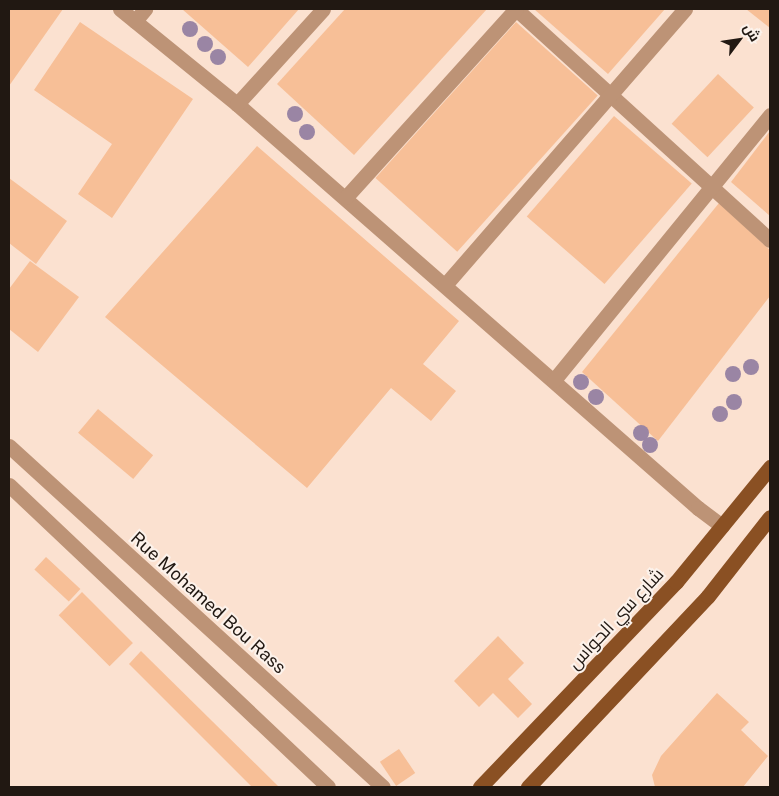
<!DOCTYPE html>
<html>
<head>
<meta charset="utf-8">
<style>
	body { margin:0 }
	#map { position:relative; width:779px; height:796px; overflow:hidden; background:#fbe1d0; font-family:"Public Sans",Cairo,sans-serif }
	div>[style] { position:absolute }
	.building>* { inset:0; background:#f7bf97; transform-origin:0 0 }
	.minor>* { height:15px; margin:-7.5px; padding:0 7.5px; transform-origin:7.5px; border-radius:7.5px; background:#bd9376 }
	.major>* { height:15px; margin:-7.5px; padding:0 7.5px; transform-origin:7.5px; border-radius:7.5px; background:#8a5023 }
	.trees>* { width:16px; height:16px; margin:-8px; border-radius:50%; background:#9a85a4 }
	span { translate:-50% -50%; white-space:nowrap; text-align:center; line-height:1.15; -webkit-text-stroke:4px #fcf2eb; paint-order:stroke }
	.street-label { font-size:18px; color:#211812 }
	.frame { position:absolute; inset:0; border:10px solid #211812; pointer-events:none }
	.north { position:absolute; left:714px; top:15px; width:50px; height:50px; -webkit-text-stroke:4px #fcf2eb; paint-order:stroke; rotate:59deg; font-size:14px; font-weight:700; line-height:20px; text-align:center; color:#211812 }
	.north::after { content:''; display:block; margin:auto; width:18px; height:22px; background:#211812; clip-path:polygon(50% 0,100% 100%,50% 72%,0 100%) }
</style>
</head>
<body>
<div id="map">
	<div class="building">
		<div style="clip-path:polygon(9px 9px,63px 9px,9px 86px)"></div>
		<div style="clip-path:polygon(182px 9px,299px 9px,248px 67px)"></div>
		<div style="clip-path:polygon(345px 9px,487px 9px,354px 155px,277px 84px)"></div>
		<div style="clip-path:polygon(534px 9px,665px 9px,608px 74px)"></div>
		<div style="clip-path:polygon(746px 9px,770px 9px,770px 28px)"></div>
		<div style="clip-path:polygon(80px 22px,193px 99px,112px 218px,78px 194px,112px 144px,34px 90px)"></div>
		<div style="left:516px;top:22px;width:110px;height:210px;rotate:42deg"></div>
		<div style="left:718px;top:74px;width:49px;height:68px;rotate:43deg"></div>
		<div style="left:614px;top:116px;width:103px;height:133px;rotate:41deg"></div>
		<div style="clip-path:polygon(770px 131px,770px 216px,731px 182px)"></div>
		<div style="clip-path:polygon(257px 146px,459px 321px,423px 364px,456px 391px,431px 421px,391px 388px,307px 488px,105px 317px)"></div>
		<div style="clip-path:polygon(9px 178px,67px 221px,36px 264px,9px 243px)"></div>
		<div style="clip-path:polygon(719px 203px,770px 250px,770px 296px,658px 441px,582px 372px)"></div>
		<div style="clip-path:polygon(30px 261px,79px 297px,38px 352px,9px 329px,9px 289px)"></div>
		<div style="left:98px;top:409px;width:72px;height:31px;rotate:40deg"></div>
		<div style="left:46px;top:557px;width:47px;height:17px;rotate:43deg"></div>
		<div style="left:82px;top:592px;width:72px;height:33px;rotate:45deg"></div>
		<div style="clip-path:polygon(498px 636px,524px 663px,508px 679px,532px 704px,518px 718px,493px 693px,479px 707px,454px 681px)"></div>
		<div style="clip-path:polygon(141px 651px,279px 787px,252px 787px,129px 664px)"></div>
		<div style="clip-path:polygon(717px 693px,749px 722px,741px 730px,768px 756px,743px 787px,655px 787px,652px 775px,661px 756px)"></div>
		<div style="left:399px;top:749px;width:29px;height:23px;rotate:56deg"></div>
	</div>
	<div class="minor">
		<div style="left:120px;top:9px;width:151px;rotate:39.1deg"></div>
		<div style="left:237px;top:104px;width:613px;rotate:41.23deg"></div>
		<div style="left:698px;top:508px;width:30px;rotate:37deg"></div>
		<div style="left:516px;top:9px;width:343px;rotate:42.3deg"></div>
		<div style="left:135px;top:21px;width:16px;rotate:-50deg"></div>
		<div style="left:237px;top:104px;width:128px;rotate:-47.8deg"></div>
		<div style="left:346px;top:197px;width:253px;rotate:-47.9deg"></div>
		<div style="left:445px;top:285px;width:366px;rotate:-49deg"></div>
		<div style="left:554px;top:380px;width:342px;rotate:-50.8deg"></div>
		<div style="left:9px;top:446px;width:506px;rotate:42.36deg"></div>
		<div style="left:9px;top:485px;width:439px;rotate:43.4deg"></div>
	</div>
	<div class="major">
		<div style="left:480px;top:787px;width:284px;rotate:-46.3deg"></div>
		<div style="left:676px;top:582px;width:149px;rotate:-50.7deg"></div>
		<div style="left:528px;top:787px;width:262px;rotate:-46.7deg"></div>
		<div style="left:708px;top:596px;width:100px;rotate:-51.9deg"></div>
	</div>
	<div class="trees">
		<div style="left:190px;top:29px"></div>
		<div style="left:205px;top:44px"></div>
		<div style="left:218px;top:57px"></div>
		<div style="left:295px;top:114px"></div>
		<div style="left:307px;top:132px"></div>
		<div style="left:751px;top:367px"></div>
		<div style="left:733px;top:374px"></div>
		<div style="left:581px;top:382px"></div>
		<div style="left:596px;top:397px"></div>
		<div style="left:734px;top:402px"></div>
		<div style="left:720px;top:414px"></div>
		<div style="left:641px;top:433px"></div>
		<div style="left:650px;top:445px"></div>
	</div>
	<div class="street-label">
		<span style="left:208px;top:603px;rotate:42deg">Rue Mohamed Bou Rass</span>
		<span style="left:616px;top:619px;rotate:-47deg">شارع سي الحواس</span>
	</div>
	<div class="frame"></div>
	<div class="north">ش</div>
</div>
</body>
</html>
